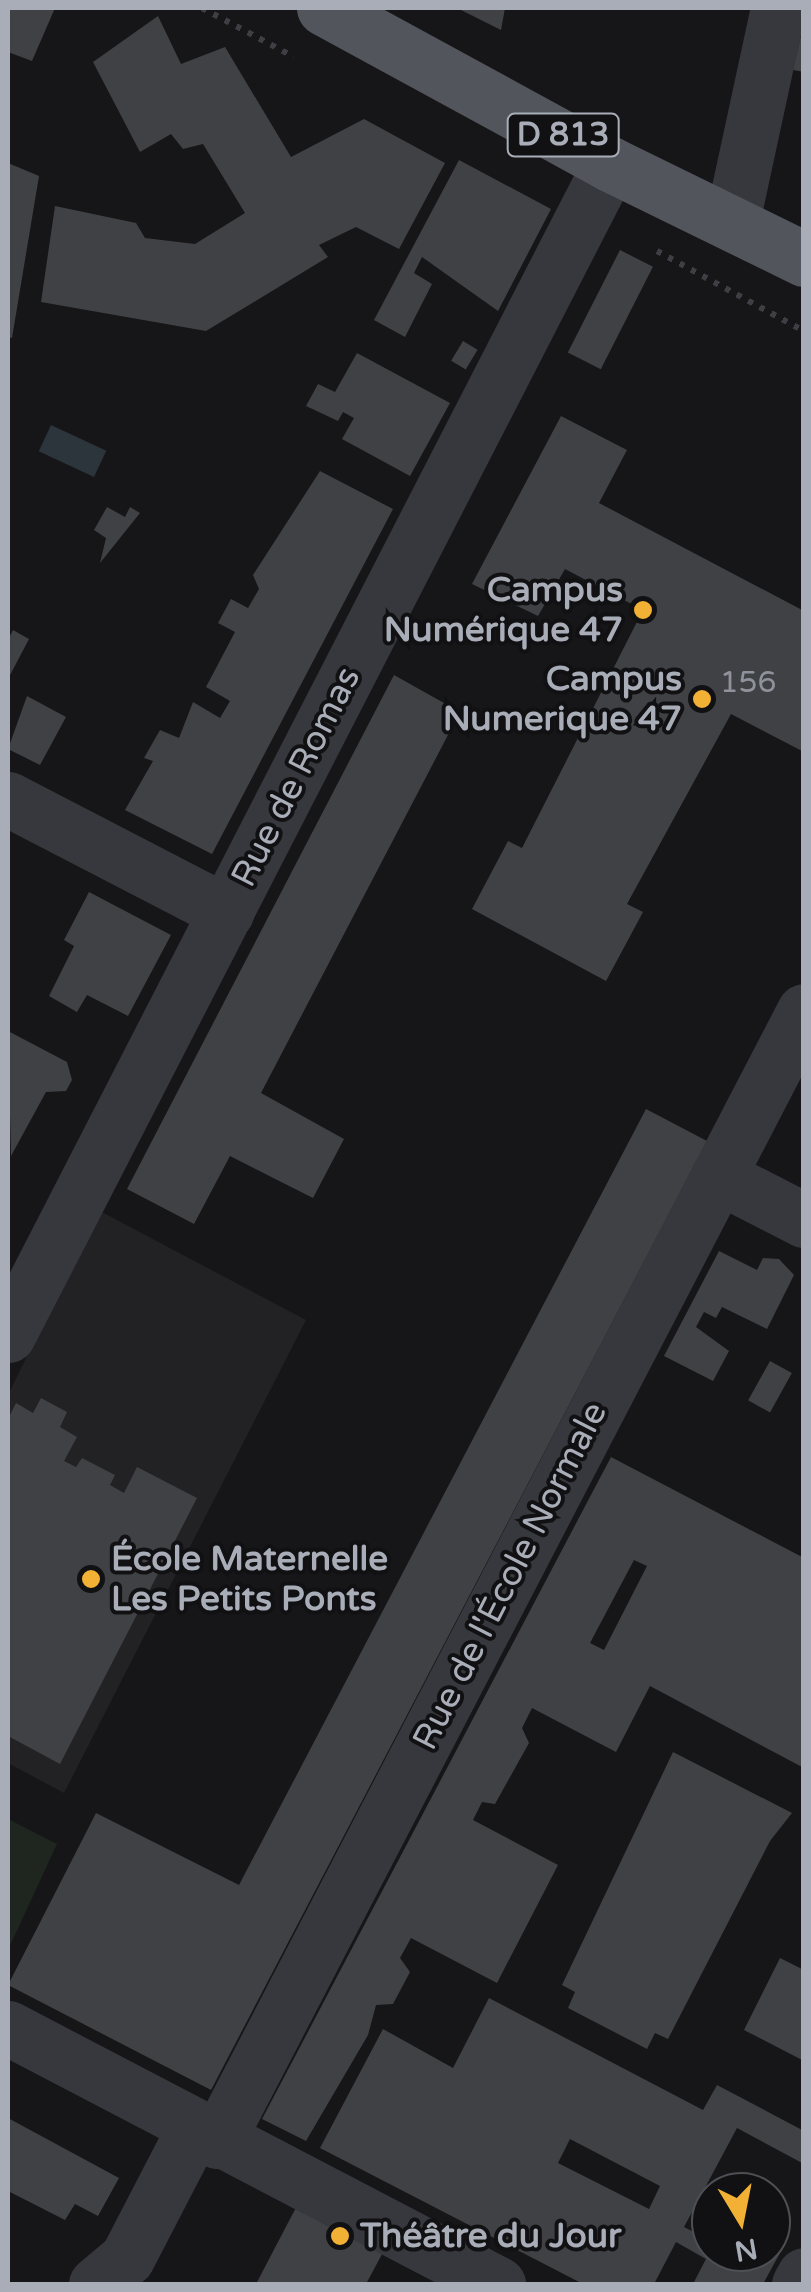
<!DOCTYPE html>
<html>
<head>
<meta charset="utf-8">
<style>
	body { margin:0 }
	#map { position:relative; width:811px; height:2292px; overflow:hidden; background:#161618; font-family:"Varela Round",sans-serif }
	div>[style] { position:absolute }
	.built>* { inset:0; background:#222225 }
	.green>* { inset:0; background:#1e261f }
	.water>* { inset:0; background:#2c353c; transform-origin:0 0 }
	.building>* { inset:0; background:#404145; transform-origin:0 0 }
	.path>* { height:6px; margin-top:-3px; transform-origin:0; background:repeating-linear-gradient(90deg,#3d3f44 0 5px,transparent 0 13px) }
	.minor>* { height:55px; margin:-27.5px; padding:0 27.5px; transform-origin:27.5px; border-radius:27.5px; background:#37383d }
	.major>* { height:55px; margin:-27.5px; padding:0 27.5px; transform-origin:27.5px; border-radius:27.5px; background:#53555c }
	.dots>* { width:28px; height:28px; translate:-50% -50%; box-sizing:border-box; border:5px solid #111113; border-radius:50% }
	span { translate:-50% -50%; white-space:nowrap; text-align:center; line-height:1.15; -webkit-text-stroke:8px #111113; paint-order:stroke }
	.number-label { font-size:30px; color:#8e929b }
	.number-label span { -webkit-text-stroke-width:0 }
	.shield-label span { padding:2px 8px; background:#111113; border:2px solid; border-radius:8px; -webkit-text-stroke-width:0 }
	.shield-label { font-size:32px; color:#a8adb8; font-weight:700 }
	.poi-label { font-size:35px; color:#a8adb8; font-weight:700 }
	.right { translate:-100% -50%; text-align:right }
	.left { translate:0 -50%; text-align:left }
	.street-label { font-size:35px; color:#a8adb8 }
	.frame { position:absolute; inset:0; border:10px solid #a8adb8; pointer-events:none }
	.north { position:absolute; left:691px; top:2172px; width:100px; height:100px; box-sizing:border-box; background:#111113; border:2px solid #4d4f55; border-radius:50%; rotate:170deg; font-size:28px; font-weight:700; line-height:40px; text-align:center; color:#a8adb8 }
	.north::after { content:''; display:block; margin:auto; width:35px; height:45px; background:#f2b134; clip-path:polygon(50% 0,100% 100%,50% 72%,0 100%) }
</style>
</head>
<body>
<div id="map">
	<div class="built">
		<div style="clip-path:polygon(98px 1210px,306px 1320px,64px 1793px,8px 1763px,8px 1395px)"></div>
	</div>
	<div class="green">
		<div style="clip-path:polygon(8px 1819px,57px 1844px,8px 1950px)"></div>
	</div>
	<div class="water">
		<div style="left:51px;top:425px;width:61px;height:29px;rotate:25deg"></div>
	</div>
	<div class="building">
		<div style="clip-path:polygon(8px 8px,55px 8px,32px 61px,8px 52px)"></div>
		<div style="clip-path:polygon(457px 8px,505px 8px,501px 30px)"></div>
		<div style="clip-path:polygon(158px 16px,181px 64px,225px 47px,291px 157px,364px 119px,445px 163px,399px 249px,356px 227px,319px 245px,328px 257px,206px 331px,41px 302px,55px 206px,136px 223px,145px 238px,195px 244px,245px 213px,203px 144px,183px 149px,171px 134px,140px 152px,93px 62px)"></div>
		<div style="clip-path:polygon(802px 30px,804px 30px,804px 72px,793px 70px)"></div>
		<div style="clip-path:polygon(459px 160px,551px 209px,498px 311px,422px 257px,414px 273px,432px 284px,405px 337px,374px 320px)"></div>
		<div style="clip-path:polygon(8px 163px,39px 176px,12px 338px,8px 337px)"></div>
		<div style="left:620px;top:250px;width:37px;height:115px;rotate:27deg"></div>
		<div style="left:463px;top:341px;width:17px;height:23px;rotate:31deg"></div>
		<div style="clip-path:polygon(357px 353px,450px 403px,410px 476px,342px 439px,354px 418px,343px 412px,338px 421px,306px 406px,318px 384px,335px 392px)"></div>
		<div style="clip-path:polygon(561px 416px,627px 450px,599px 503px,804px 611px,804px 752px,731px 714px,627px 904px,643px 912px,606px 981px,472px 909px,508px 841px,522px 848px,643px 610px,565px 569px,538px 616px,472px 584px)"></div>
		<div style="clip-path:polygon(320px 471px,393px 509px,212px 854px,125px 810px,153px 761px,144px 758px,160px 730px,179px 738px,193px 702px,220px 718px,230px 701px,206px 687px,235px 632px,218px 623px,231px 599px,248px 608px,259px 589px,253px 575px)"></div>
		<div style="clip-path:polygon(107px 507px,125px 517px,130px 507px,140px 513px,100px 563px,106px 538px,94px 530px)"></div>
		<div style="clip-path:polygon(13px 630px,29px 639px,8px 679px,8px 640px)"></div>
		<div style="clip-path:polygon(394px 675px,460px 712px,261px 1093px,344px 1139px,313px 1198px,230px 1156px,194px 1224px,127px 1189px)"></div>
		<div style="clip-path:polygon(27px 696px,66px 717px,40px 765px,8px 749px)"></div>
		<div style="clip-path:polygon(89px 892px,171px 935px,128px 1016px,87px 995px,77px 1012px,49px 996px,74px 946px,64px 940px)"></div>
		<div style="clip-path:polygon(8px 1031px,67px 1062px,72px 1080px,66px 1091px,46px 1092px,11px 1156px)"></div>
		<div style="clip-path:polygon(646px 1109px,707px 1141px,211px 2090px,8px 1985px,96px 1813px,239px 1885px)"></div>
		<div style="clip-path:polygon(719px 1251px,757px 1270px,763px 1258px,779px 1259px,794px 1275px,767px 1329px,722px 1307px,716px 1318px,704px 1312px,696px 1327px,729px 1351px,713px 1381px,664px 1356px)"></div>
		<div style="left:770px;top:1361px;width:25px;height:45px;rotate:29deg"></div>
		<div style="clip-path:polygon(41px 1398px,67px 1412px,60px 1427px,77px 1437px,64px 1461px,76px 1467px,82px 1458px,115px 1475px,110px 1485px,124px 1493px,137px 1467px,197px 1498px,60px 1764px,8px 1736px,8px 1419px,16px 1403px,33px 1413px)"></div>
		<div style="clip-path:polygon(evenodd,611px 1457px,804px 1558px,804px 1768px,650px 1686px,616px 1752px,532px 1708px,522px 1728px,529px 1743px,495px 1804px,482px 1802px,473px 1820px,558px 1865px,497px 1983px,411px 1938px,400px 1958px,410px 1972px,393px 2004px,376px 2005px,368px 2035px,306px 2141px,262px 2119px,611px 1457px,634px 1560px,647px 1566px,604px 1650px,590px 1643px,634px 1560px)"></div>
		<div style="clip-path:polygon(673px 1752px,792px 1813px,770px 1841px,668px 2039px,655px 2033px,647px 2049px,568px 2008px,575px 1992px,562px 1985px)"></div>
		<div style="clip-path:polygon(780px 1958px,804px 1970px,804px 2061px,744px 2030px)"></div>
		<div style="clip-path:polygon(evenodd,489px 1998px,703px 2110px,717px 2085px,804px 2131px,804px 2164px,737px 2128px,684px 2227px,711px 2241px,711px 2252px,780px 2253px,763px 2284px,693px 2284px,706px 2259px,676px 2242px,654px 2284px,583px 2284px,320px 2148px,383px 2029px,453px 2068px,489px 1998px,570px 2139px,660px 2186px,649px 2209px,558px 2163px,570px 2139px)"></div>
		<div style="clip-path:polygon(8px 2118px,119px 2178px,98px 2216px,75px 2204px,65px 2220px,8px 2191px)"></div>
		<div style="clip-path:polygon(301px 2198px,388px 2243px,366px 2284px,256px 2284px)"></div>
	</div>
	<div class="path">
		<div style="left:202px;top:8px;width:104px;rotate:28deg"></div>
		<div style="left:657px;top:251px;width:167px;rotate:28.6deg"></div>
	</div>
	<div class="minor">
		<div style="left:732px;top:221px;width:218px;rotate:-77.8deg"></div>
		<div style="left:8px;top:799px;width:246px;rotate:27.4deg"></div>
		<div style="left:718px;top:1176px;width:97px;rotate:27.1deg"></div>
		<div style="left:8px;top:1335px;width:1317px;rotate:-62.79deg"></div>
		<div style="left:8px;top:2028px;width:553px;rotate:27.58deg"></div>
		<div style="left:217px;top:2141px;width:1273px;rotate:-62.55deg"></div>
		<div style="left:96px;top:2284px;width:40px;rotate:-40deg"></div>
		<div style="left:127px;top:2258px;width:145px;rotate:-62.6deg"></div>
		<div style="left:799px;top:2284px;width:10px;rotate:-61deg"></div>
	</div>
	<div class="major">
		<div style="left:324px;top:8px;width:326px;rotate:28.6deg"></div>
		<div style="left:610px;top:164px;width:216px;rotate:26.1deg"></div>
	</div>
	<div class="dots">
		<div style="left:643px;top:610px;background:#f2b134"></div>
		<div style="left:702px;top:699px;background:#f2b134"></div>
		<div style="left:91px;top:1579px;background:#f2b134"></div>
		<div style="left:340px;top:2236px;background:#f2b134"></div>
	</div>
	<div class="number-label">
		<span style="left:748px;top:683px">156</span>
	</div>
	<div class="shield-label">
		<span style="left:563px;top:135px">D 813</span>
	</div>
	<div class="poi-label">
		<span class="right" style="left:623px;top:610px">Campus<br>Numérique 47</span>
		<span class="right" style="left:682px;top:699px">Campus<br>Numerique 47</span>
		<span class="left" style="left:111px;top:1579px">École Maternelle<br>Les Petits Ponts</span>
		<span class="left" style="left:360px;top:2236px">Théâtre du Jour</span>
	</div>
	<div class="street-label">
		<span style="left:296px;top:777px;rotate:-63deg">Rue de Romas</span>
		<span style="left:510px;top:1576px;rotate:-63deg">Rue de l'École Normale</span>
	</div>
	<div class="frame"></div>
	<div class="north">N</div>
</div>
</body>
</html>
